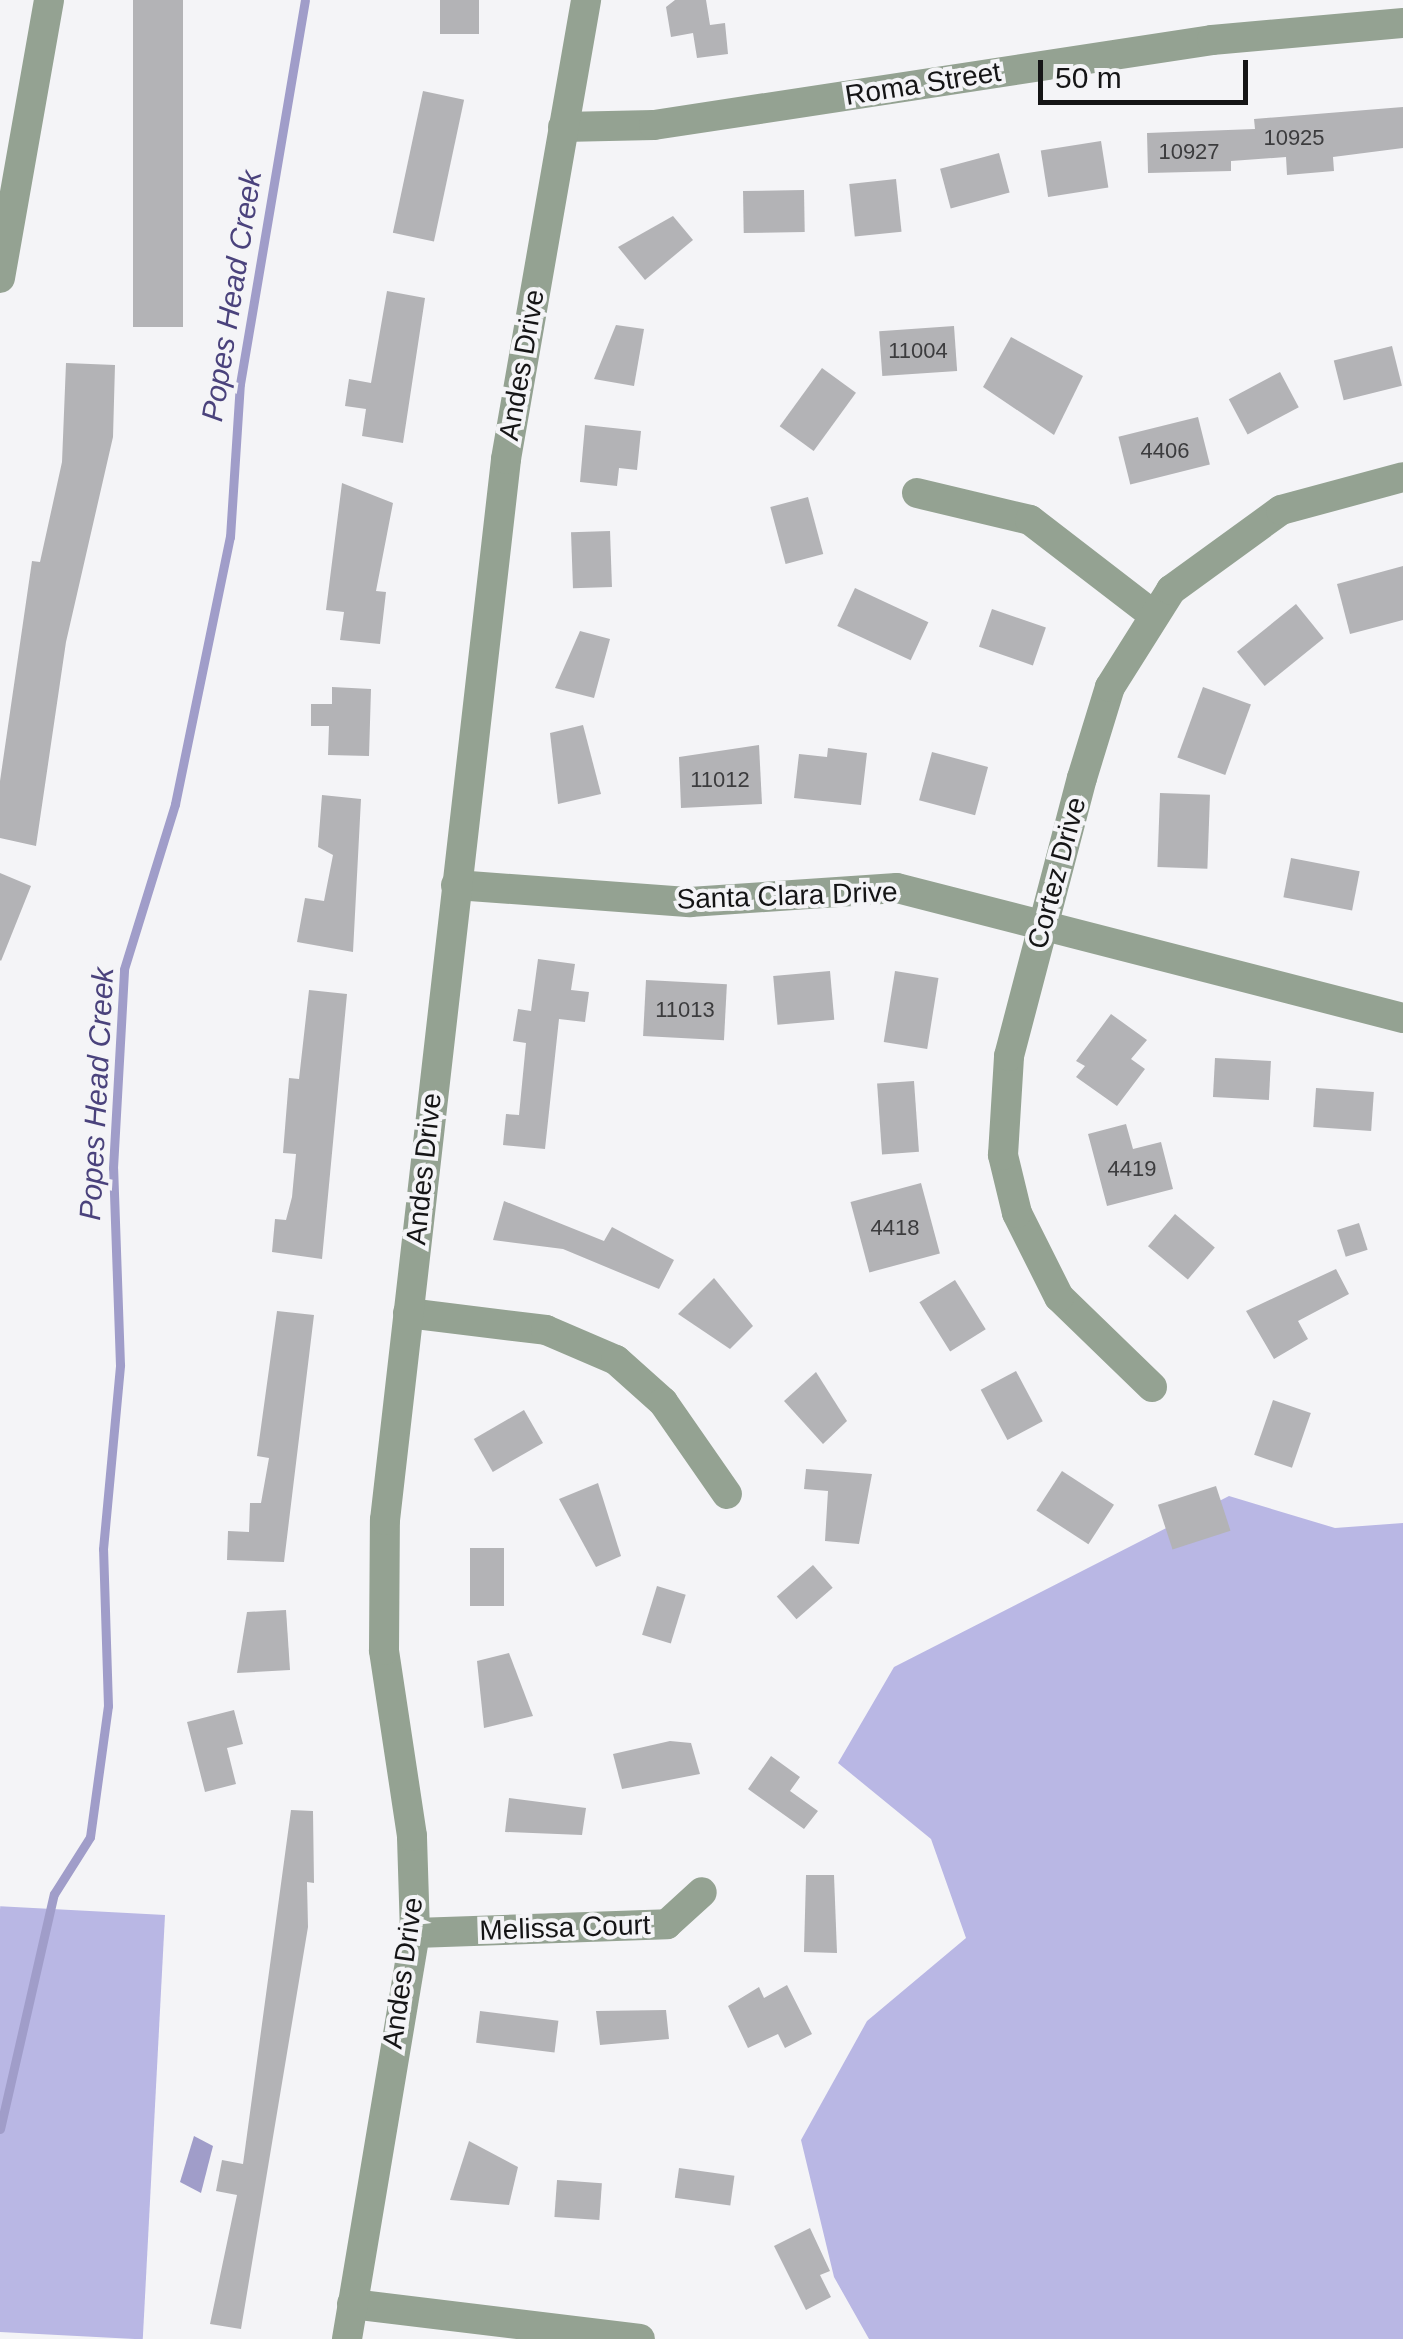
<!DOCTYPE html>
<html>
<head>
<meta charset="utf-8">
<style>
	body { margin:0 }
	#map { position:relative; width:1403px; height:2339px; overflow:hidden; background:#f4f4f7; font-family:Arial,sans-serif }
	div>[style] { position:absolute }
	.forest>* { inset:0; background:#b9b7e4; transform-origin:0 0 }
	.water>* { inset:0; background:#a09dc9 }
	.stream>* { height:9px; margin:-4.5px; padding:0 4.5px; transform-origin:4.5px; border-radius:4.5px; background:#a09dc9 }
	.building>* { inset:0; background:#b3b3b6; transform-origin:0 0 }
	.minor>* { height:30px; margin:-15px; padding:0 15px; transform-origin:15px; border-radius:15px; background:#94a292 }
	span { translate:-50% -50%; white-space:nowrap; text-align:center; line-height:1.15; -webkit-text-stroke:8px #f4f4f7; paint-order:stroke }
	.number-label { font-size:22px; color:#3c3c3e }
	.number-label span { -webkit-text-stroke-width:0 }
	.street-label { font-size:28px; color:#151516 }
	.water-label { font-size:30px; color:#4a427c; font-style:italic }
	.scale { position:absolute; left:1038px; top:60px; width:210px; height:45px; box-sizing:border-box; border:5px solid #151516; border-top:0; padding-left:12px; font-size:30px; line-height:35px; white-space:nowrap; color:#151516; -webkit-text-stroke:8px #f4f4f7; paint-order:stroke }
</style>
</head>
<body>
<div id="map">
	<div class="forest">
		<div style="clip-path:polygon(1229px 1496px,1335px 1528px,1403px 1523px,1403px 2339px,869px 2339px,834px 2277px,801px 2140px,867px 2021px,966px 1938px,931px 1839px,838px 1763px,894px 1667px)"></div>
		<div style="left:165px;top:1915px;width:425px;height:165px;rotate:93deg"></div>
	</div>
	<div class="water">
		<div style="clip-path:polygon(194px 2136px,213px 2146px,201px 2193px,180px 2182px)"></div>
	</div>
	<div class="stream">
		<div style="left:0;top:2129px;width:241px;rotate:-77.1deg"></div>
		<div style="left:54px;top:1894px;width:67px;rotate:-57.7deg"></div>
		<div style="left:90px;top:1837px;width:132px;rotate:-82.2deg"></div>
		<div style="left:108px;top:1706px;width:157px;rotate:-91.8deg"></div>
		<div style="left:103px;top:1549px;width:185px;rotate:-84.7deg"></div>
		<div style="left:120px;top:1365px;width:197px;rotate:-92deg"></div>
		<div style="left:113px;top:1168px;width:199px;rotate:-86.8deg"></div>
		<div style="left:124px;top:969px;width:173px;rotate:-72.8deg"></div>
		<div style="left:175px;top:804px;width:273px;rotate:-78.4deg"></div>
		<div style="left:230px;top:537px;width:153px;rotate:-86.3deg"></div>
		<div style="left:240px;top:384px;width:389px;rotate:-80.4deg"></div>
	</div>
	<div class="building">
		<div style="left:133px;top:0;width:50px;height:327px"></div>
		<div style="left:440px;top:0;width:39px;height:34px"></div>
		<div style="clip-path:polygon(675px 0,706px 0,710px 25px,725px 23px,728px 54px,697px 58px,693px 33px,671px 37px,666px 7px)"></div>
		<div style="left:423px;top:91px;width:42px;height:145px;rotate:12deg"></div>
		<div style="clip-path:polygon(1403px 107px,1403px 148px,1333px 157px,1334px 171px,1287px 175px,1286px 157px,1231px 161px,1231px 171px,1148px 173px,1147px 133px,1255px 129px,1254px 119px)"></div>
		<div style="left:1101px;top:141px;width:47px;height:61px;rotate:81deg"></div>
		<div style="left:999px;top:153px;width:41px;height:61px;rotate:75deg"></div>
		<div style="left:896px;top:179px;width:53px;height:47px;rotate:84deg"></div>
		<div style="left:804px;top:190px;width:42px;height:61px;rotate:89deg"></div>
		<div style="clip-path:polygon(673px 216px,693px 240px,645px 280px,618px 247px)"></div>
		<div style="clip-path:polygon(387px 291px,425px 298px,403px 443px,362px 436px,366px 409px,345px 406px,349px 379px,371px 383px)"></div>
		<div style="clip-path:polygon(616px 325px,644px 329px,634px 386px,594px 379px)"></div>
		<div style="left:954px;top:326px;width:45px;height:75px;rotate:86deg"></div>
		<div style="clip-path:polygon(1011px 337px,1083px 376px,1054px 435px,983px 387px)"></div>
		<div style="left:1392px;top:346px;width:41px;height:60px;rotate:76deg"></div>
		<div style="clip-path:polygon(66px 363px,115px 365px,113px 437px,66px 642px,36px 846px,0 838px,0 781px,32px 561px,40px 562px,62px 462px)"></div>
		<div style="left:822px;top:368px;width:42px;height:72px;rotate:36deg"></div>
		<div style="left:1280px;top:372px;width:40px;height:58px;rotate:62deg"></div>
		<div style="left:1198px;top:417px;width:49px;height:82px;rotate:76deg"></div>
		<div style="clip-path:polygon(585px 425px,641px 431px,637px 470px,619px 468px,617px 486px,580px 482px)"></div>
		<div style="clip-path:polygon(342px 483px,393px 503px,376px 591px,386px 592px,380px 644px,340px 640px,344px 612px,326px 610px)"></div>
		<div style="left:808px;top:497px;width:59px;height:39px;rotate:75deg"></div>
		<div style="left:610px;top:531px;width:56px;height:39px;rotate:88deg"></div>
		<div style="clip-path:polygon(1403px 566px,1403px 620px,1350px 634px,1337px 584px)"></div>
		<div style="left:855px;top:588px;width:81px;height:42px;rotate:25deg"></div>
		<div style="left:1296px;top:604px;width:44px;height:76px;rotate:51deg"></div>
		<div style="left:992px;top:609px;width:57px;height:40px;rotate:19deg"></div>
		<div style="clip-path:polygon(580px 631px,610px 639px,594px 698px,555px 688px)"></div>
		<div style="clip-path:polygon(332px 687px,371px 689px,369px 756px,328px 755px,329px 726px,311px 726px,311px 704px,332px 704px)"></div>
		<div style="left:1203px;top:687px;width:51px;height:75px;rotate:20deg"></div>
		<div style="clip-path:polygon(583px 725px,601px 794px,558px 804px,550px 733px)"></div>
		<div style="clip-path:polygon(759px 745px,762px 804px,681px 808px,679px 757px)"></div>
		<div style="clip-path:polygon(828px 748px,867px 753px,861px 805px,794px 798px,799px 754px,827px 757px)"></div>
		<div style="left:932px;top:752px;width:58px;height:50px;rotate:15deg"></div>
		<div style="left:1160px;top:793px;width:50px;height:74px;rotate:2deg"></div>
		<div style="clip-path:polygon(322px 795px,361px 799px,353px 952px,297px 942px,305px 898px,324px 901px,333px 855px,318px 847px)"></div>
		<div style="left:1291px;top:858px;width:70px;height:40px;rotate:11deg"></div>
		<div style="clip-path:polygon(0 873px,31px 886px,1px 961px,0 960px)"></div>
		<div style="clip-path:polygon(538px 959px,575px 964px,571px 990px,589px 992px,585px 1022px,559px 1019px,545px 1149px,503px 1145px,506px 1114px,519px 1115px,526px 1043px,513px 1041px,518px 1009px,531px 1011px)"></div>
		<div style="left:830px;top:971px;width:49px;height:57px;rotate:85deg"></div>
		<div style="left:895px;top:971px;width:44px;height:72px;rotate:9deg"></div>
		<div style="left:646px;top:980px;width:81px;height:56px;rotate:3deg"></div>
		<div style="clip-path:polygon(309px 990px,347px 994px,322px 1259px,272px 1252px,275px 1219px,286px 1220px,292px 1197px,296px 1154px,283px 1153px,289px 1078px,299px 1079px)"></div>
		<div style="clip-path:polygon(1111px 1014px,1147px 1040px,1131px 1059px,1145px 1069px,1117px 1106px,1076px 1077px,1085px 1066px,1076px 1061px)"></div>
		<div style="left:1215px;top:1058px;width:56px;height:39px;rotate:3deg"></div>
		<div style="left:914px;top:1081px;width:71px;height:37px;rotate:86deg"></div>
		<div style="left:1316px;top:1088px;width:58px;height:39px;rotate:4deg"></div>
		<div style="clip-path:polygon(1126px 1124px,1133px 1149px,1161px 1142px,1173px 1189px,1107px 1206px,1088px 1134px)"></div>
		<div style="left:921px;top:1183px;width:73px;height:73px;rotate:75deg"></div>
		<div style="clip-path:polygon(504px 1201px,604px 1241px,612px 1227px,674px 1260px,659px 1289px,563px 1249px,493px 1240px)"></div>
		<div style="left:1175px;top:1214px;width:52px;height:42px;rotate:40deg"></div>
		<div style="left:1359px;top:1223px;width:28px;height:23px;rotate:72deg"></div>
		<div style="clip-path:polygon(1336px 1269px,1349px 1294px,1298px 1321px,1308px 1339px,1274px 1359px,1246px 1311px)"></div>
		<div style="clip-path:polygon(714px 1278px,753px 1326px,730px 1349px,678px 1314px)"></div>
		<div style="left:955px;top:1280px;width:58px;height:42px;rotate:58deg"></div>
		<div style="clip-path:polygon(277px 1311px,314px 1315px,284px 1562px,227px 1560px,228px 1531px,249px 1532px,250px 1503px,261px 1503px,269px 1458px,257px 1456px)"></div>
		<div style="left:1016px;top:1371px;width:57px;height:40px;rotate:62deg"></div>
		<div style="clip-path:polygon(816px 1372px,847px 1421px,823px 1444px,784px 1401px)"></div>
		<div style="left:1273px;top:1400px;width:40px;height:58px;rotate:19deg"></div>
		<div style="left:524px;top:1410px;width:38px;height:58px;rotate:60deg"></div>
		<div style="clip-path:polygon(806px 1469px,872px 1474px,859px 1544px,825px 1541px,828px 1491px,804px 1489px)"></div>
		<div style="left:1062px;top:1471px;width:62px;height:47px;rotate:33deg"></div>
		<div style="clip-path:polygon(598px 1483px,621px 1556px,596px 1567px,559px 1499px)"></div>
		<div style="left:1216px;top:1486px;width:47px;height:61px;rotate:72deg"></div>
		<div style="left:470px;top:1548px;width:34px;height:58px"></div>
		<div style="left:813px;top:1565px;width:30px;height:48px;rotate:49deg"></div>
		<div style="left:657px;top:1586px;width:30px;height:51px;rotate:17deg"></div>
		<div style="clip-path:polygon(286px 1610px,290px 1670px,237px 1673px,247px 1612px)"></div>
		<div style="clip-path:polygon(509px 1653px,533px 1716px,484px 1728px,477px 1661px)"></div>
		<div style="clip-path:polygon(234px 1710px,243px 1744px,227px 1748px,236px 1784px,205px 1792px,187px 1722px)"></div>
		<div style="clip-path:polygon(670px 1741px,691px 1743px,700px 1774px,622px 1789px,613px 1754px)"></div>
		<div style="clip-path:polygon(771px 1756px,800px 1777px,790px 1791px,818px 1811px,804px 1829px,748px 1789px)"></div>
		<div style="clip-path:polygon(509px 1798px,586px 1808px,582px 1835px,505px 1832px)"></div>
		<div style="clip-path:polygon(291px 1810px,313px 1811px,314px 1883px,307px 1882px,308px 1927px,241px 2329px,210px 2324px,237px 2195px,216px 2191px,222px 2160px,243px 2164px)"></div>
		<div style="clip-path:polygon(806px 1875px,834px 1875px,837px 1953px,804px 1952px)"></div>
		<div style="clip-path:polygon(787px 1985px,812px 2034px,785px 2048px,778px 2034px,748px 2048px,728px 2006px,759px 1987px,764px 1998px)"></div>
		<div style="clip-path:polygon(666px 2010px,669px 2039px,600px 2045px,596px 2011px)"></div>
		<div style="left:480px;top:2011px;width:79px;height:32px;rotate:7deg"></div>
		<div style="clip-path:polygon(469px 2141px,518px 2167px,509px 2205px,450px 2200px)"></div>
		<div style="left:679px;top:2168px;width:56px;height:30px;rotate:8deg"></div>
		<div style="left:557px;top:2180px;width:45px;height:37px;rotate:4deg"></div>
		<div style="clip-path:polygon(810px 2228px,830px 2271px,820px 2275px,831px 2297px,806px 2310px,774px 2246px)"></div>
	</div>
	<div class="minor">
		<div style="left:563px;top:127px;width:91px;rotate:-1.3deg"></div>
		<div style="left:654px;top:125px;width:564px;rotate:-8.66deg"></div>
		<div style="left:1212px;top:40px;width:192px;rotate:-5.1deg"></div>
		<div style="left:0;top:278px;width:282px;rotate:-80deg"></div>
		<div style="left:917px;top:493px;width:116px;rotate:13.4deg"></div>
		<div style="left:1030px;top:520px;width:154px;rotate:37.6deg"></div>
		<div style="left:456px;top:885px;width:235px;rotate:4.2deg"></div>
		<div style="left:690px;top:902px;width:207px;rotate:-3.9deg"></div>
		<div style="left:897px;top:888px;width:522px;rotate:14.41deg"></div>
		<div style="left:408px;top:1313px;width:139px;rotate:7deg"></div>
		<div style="left:546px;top:1330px;width:76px;rotate:23.2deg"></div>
		<div style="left:616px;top:1360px;width:63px;rotate:41.8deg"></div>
		<div style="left:663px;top:1402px;width:112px;rotate:55.2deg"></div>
		<div style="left:1152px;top:1387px;width:129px;rotate:-135.9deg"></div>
		<div style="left:1059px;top:1297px;width:94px;rotate:-116.6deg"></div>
		<div style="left:1017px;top:1213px;width:60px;rotate:-103.6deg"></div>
		<div style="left:1003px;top:1155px;width:99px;rotate:-86.5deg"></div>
		<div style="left:1009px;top:1056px;width:287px;rotate:-75.3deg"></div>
		<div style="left:1082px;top:778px;width:95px;rotate:-72.9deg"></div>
		<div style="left:1110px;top:687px;width:115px;rotate:-57.8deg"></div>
		<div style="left:1171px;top:590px;width:136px;rotate:-36deg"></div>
		<div style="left:1281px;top:510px;width:126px;rotate:-15.1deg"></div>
		<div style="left:415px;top:1933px;width:252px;rotate:-2deg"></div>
		<div style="left:667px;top:1924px;width:47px;rotate:-42.4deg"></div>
		<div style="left:352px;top:2304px;width:290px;rotate:6.9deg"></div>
		<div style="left:347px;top:2339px;width:412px;rotate:-80.5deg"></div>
		<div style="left:415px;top:1933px;width:97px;rotate:-91.8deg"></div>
		<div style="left:412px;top:1836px;width:188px;rotate:-98.6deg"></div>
		<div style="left:384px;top:1650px;width:130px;rotate:-89.6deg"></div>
		<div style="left:385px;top:1520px;width:1068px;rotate:-83.49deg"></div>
		<div style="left:506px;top:459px;width:466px;rotate:-80.1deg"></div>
	</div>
	<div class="number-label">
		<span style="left:1294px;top:138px">10925</span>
		<span style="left:1189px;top:152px">10927</span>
		<span style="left:918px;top:351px">11004</span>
		<span style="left:1165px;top:451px">4406</span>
		<span style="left:720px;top:780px">11012</span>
		<span style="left:685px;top:1010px">11013</span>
		<span style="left:1132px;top:1169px">4419</span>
		<span style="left:895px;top:1228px">4418</span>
	</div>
	<div class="street-label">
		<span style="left:923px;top:84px;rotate:-9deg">Roma Street</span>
		<span style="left:522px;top:365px;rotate:-80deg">Andes Drive</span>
		<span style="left:1057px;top:873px;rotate:-75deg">Cortez Drive</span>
		<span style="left:787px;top:896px;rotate:-2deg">Santa Clara Drive</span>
		<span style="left:424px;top:1169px;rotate:-84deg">Andes Drive</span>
		<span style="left:565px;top:1928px;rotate:-2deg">Melissa Court</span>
		<span style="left:403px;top:1973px;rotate:-82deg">Andes Drive</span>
	</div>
	<div class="water-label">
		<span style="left:232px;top:296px;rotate:-81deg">Popes Head Creek</span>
		<span style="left:97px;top:1094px;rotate:-87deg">Popes Head Creek</span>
	</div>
	<div class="scale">50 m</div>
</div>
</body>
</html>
